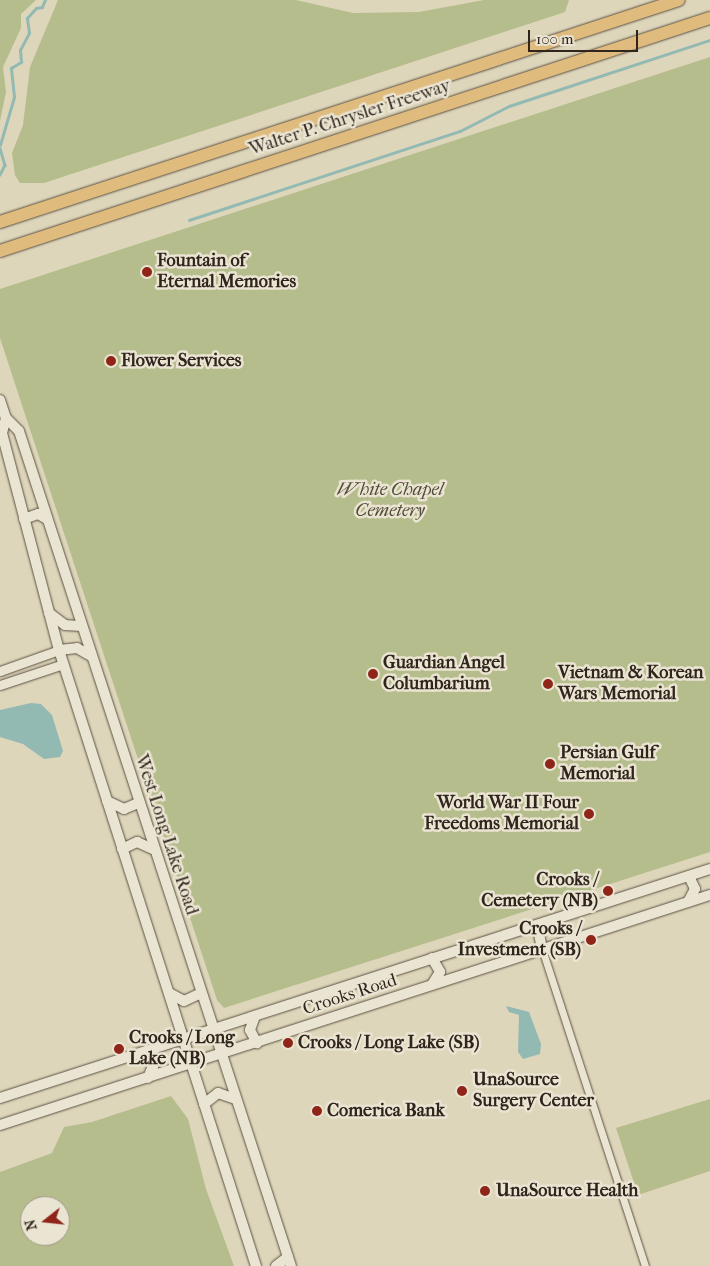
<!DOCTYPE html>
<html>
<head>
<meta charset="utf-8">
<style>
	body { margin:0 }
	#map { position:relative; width:710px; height:1266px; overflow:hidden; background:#ded6ba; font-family:"IM FELL French Canon",serif }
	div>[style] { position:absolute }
	.green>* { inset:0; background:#b6bd8c }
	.water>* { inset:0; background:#93b9b3 }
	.stream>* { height:2.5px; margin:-1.25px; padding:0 1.25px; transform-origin:1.25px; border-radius:1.25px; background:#93b9b3 }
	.roads { filter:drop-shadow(0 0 1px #5c5144) drop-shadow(0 0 1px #5c5144) }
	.minor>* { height:7px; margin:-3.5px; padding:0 3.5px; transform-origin:3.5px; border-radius:3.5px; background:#eae4d2 }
	.tertiary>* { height:9px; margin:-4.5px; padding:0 4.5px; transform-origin:4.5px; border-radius:4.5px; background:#eae4d2 }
	.secondary>* { height:10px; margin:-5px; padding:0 5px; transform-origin:5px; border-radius:5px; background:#eae4d2 }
	.motorway>* { height:12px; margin:-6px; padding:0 6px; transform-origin:6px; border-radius:6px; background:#dfbb7d }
	.dots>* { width:14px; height:14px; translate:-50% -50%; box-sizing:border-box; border:2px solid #eae4d2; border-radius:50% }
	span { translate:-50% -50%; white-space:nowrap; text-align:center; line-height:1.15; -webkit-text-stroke:5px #eae4d2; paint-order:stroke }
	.street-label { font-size:18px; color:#30251c }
	.poi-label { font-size:18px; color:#30251c; font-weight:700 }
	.left { translate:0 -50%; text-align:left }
	.right { translate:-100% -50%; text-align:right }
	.park-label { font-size:18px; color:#524b38; font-style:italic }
	.north { position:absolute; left:20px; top:1196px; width:50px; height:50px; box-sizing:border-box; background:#eae4d2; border:1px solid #a09889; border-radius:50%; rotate:254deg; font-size:14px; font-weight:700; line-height:20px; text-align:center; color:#30251c }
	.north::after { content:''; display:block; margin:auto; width:18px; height:22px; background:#8f2418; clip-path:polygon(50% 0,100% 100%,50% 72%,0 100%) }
	.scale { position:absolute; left:528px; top:30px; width:110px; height:22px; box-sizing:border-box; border:2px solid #30251c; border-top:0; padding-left:6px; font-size:15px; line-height:18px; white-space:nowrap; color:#30251c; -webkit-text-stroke:4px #eae4d2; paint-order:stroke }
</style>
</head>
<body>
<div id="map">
	<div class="green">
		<div style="clip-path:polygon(0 0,36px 0,21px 14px,21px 28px,3px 67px,6px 92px,0 121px)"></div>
		<div style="clip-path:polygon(58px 0,296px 0,353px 13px,419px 12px,484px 0,569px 0,565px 12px,44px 183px,20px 183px,15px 175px,12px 153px,23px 125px,30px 67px)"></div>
		<div style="clip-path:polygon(710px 57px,710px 852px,224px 1008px,217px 1000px,0 338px,0 289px)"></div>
		<div style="clip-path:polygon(evenodd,171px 1096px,188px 1119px,206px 1189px,234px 1266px,0 1266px,0 1172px,52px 1153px,64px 1127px,92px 1122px,171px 1096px,30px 1206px,60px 1206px,60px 1236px,30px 1236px,30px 1206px)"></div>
		<div style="clip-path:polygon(710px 1099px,710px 1171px,638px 1195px,616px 1128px)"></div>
	</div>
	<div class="water">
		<div style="clip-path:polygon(31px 703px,41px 704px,52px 715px,63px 751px,60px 757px,44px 759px,23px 744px,0 737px,0 710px)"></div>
		<div style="clip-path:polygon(506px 1006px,529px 1012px,541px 1044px,540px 1054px,523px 1059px,518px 1052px,519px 1015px,509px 1012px)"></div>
	</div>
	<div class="stream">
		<div style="left:0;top:145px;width:50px;rotate:-73.7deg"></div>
		<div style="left:14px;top:97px;width:29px;rotate:-96deg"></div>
		<div style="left:11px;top:68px;width:12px;rotate:-31deg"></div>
		<div style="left:21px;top:62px;width:12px;rotate:-95deg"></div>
		<div style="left:20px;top:50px;width:19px;rotate:-62deg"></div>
		<div style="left:29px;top:33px;width:15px;rotate:-98deg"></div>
		<div style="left:27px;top:18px;width:13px;rotate:-48deg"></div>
		<div style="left:36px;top:8px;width:6px;rotate:-9deg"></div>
		<div style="left:42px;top:7px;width:8px;rotate:-67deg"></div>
		<div style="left:0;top:148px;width:18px;rotate:74deg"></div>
		<div style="left:5px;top:165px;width:11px;rotate:117deg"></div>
		<div style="left:189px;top:220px;width:285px;rotate:-18.2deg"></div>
		<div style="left:460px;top:131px;width:55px;rotate:-27deg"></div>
		<div style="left:509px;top:106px;width:212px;rotate:-18.2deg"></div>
	</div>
	<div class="roads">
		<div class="minor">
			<div style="left:542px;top:949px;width:333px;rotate:72deg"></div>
		</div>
		<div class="tertiary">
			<div style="left:0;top:671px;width:63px;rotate:-19.6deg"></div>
			<div style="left:0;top:685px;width:66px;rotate:-18.4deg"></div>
		</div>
		<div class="secondary">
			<div style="left:0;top:400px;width:19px;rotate:72deg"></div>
			<div style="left:6px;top:418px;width:18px;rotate:45deg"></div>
			<div style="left:19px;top:431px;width:878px;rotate:71.96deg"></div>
			<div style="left:6px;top:418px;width:16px;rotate:105deg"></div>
			<div style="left:2px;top:433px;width:224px;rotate:75.3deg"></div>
			<div style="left:59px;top:650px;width:647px;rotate:72.27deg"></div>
			<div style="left:24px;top:519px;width:15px;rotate:-20deg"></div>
			<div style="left:38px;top:514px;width:10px;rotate:29deg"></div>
			<div style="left:49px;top:613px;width:20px;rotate:37deg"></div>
			<div style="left:65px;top:625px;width:16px;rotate:4deg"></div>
			<div style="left:59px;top:650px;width:18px;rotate:-6deg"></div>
			<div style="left:77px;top:648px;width:16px;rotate:30deg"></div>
			<div style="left:107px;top:801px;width:19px;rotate:25deg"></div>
			<div style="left:124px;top:809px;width:15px;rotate:-23deg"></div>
			<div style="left:122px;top:849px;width:17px;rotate:-25deg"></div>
			<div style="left:137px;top:842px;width:17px;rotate:24deg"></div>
			<div style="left:688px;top:902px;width:15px;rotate:-62deg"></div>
			<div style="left:695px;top:889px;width:14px;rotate:-115deg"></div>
			<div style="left:542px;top:949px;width:15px;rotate:-101deg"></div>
			<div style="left:539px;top:934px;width:13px;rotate:-63deg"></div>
			<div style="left:432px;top:958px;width:16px;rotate:60deg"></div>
			<div style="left:440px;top:972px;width:15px;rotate:122deg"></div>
			<div style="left:169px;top:993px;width:17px;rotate:28deg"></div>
			<div style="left:184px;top:1001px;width:19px;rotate:-25deg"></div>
			<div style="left:255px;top:1016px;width:15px;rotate:110deg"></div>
			<div style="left:250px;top:1030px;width:15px;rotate:62deg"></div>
			<div style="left:146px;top:1052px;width:16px;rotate:63deg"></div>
			<div style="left:153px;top:1066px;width:13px;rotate:113deg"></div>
			<div style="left:0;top:1098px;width:746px;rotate:-17.88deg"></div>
			<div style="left:204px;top:1104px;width:18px;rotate:-38deg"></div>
			<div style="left:218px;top:1093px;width:18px;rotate:19deg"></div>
			<div style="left:0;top:1125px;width:746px;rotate:-17.95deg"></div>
			<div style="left:276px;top:1266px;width:15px;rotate:-37deg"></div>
		</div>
		<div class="motorway">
			<div style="left:0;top:222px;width:714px;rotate:-18.11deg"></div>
			<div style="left:0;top:251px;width:747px;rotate:-18.17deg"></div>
		</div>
	</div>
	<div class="dots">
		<div style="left:147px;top:272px;background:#8f2418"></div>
		<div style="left:111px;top:361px;background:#8f2418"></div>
		<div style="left:373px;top:674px;background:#8f2418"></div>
		<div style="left:548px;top:684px;background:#8f2418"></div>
		<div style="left:550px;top:764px;background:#8f2418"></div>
		<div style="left:589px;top:814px;background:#8f2418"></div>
		<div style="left:608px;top:891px;background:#8f2418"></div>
		<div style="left:591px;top:940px;background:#8f2418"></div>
		<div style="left:288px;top:1043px;background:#8f2418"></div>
		<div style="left:119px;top:1049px;background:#8f2418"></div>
		<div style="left:462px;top:1091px;background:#8f2418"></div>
		<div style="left:317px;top:1111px;background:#8f2418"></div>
		<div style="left:485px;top:1191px;background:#8f2418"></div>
	</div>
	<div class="street-label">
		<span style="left:350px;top:118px;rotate:-18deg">Walter P. Chrysler Freeway</span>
		<span style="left:166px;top:835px;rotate:72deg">West Long Lake Road</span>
		<span style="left:350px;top:995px;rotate:-18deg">Crooks Road</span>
	</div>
	<div class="poi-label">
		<span class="left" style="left:157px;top:272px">Fountain of<br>Eternal Memories</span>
		<span class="left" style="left:121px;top:361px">Flower Services</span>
		<span class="left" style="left:383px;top:674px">Guardian Angel<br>Columbarium</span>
		<span class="left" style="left:558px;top:684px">Vietnam &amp; Korean<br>Wars Memorial</span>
		<span class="left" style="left:560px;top:764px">Persian Gulf<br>Memorial</span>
		<span class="right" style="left:579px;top:814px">World War II Four<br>Freedoms Memorial</span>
		<span class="right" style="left:598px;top:891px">Crooks /<br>Cemetery (NB)</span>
		<span class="right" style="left:581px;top:940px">Crooks /<br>Investment (SB)</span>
		<span class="left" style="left:129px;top:1049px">Crooks / Long<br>Lake (NB)</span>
		<span class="left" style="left:298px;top:1043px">Crooks / Long Lake (SB)</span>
		<span class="left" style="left:473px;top:1091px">UnaSource<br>Surgery Center</span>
		<span class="left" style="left:327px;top:1111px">Comerica Bank</span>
		<span class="left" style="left:496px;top:1191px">UnaSource Health</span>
	</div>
	<div class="park-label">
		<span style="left:390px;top:501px">White Chapel<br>Cemetery</span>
	</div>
	<div class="north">N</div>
	<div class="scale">100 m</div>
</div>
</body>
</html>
